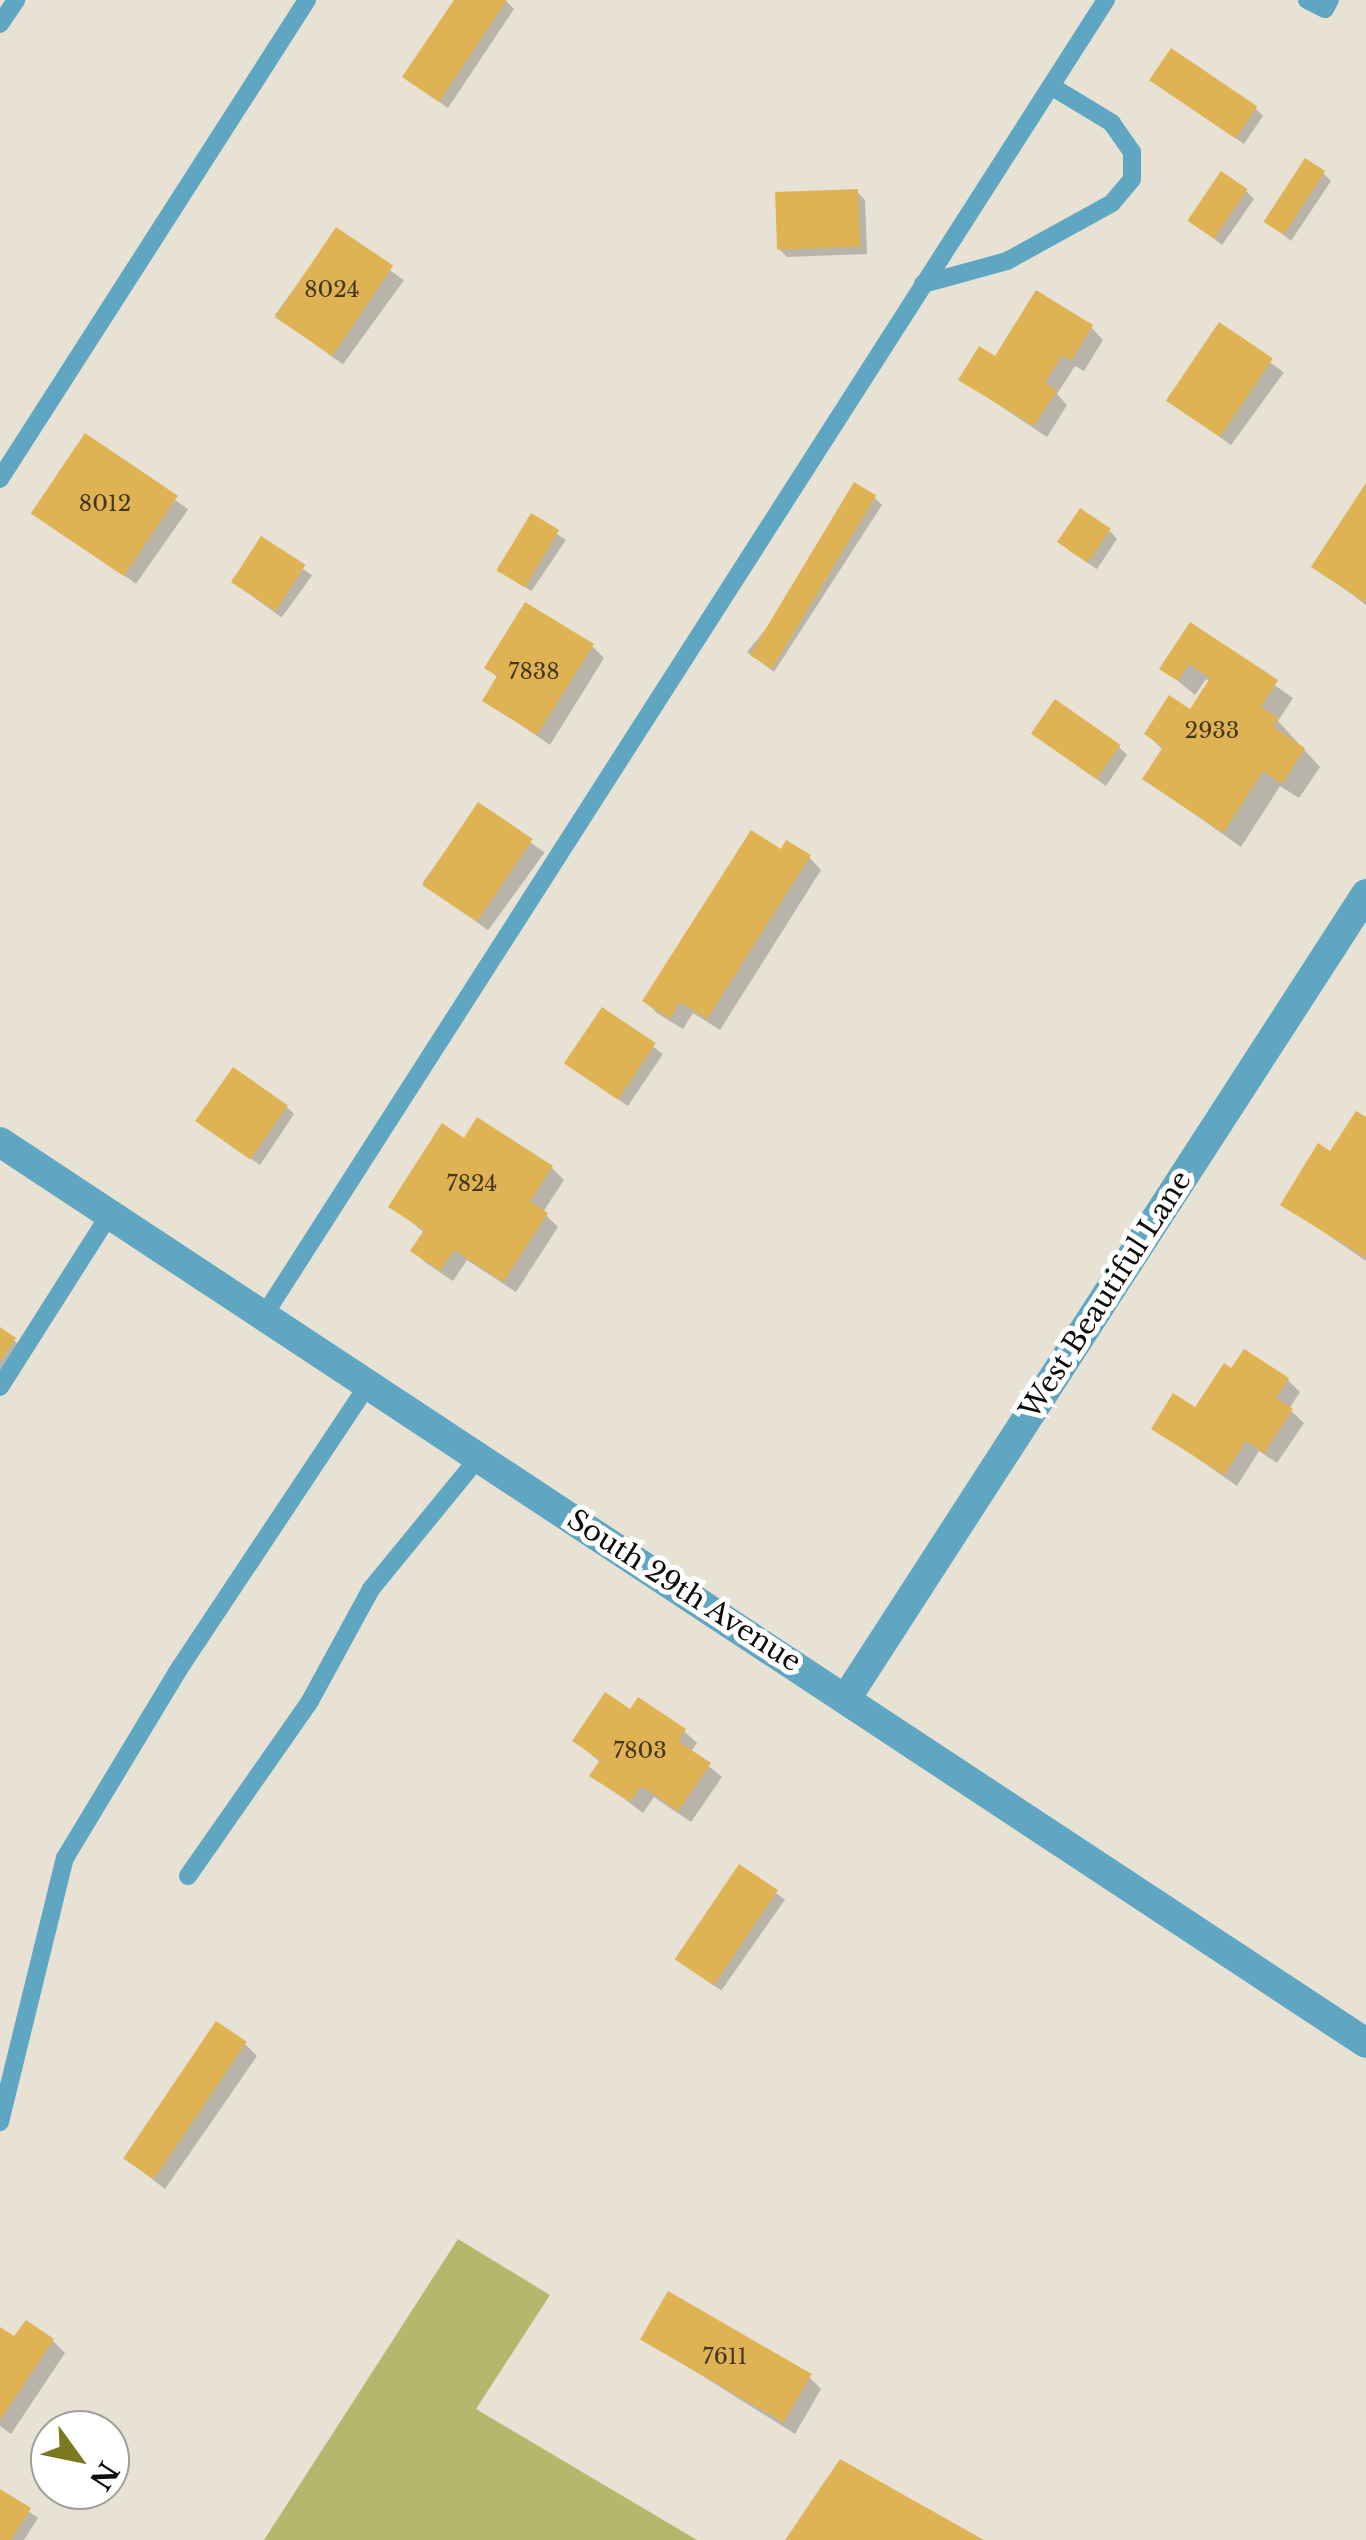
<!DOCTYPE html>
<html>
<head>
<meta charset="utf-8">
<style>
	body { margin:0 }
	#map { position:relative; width:1366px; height:2540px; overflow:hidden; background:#e8e2d4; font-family:"Libre Baskerville",serif }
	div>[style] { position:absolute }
	.green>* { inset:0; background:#b4b86d }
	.shadow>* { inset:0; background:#0003; transform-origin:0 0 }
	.building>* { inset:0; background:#dfb353; transform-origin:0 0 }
	.service>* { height:18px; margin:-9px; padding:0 9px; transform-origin:9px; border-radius:9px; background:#5fa6c3 }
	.minor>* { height:30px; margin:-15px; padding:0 15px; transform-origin:15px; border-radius:15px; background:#5fa6c3 }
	span { translate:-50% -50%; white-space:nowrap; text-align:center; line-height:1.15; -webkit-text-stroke:10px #fff; paint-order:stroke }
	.number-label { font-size:22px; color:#43361c }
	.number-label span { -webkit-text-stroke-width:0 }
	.street-label { font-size:28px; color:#0f0d09 }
	.north { position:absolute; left:30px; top:2410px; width:100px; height:100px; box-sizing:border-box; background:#fff; border:2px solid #9f9e9d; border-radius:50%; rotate:123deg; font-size:28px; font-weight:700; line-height:40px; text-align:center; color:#0f0d09 }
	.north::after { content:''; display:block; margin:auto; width:35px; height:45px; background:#7b7920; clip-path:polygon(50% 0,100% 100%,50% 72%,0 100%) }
</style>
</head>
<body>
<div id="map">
	<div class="green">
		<div style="clip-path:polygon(458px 2239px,550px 2295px,476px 2409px,697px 2540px,264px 2540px)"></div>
	</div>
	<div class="shadow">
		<div style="clip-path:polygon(457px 0,505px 0,514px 9px,448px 108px,405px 77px)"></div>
		<div style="clip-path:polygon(1152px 80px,1255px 108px,1263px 116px,1244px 144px)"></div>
		<div style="clip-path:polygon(1323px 173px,1331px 181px,1291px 241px,1266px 221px)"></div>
		<div style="clip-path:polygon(1246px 191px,1254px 199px,1222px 245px,1190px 220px)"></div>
		<div style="clip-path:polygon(857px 192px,865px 200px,867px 254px,787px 257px,779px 249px)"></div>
		<div style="left:336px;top:231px;width:84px;height:104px;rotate:36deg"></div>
		<div style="left:1220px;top:326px;width:79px;height:90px;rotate:36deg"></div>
		<div style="clip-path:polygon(1091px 327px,1103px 340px,1084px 371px,1075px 366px,1057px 394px,1067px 405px,1047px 437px,961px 380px,996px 359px)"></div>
		<div style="left:85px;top:437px;width:126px;height:91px;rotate:35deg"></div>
		<div style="clip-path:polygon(1366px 488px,1366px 605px,1314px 566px)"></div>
		<div style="clip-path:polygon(874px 497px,882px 505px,774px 672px,747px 652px)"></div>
		<div style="left:532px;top:517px;width:41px;height:62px;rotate:34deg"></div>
		<div style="clip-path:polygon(1110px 531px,1117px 539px,1097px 569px,1068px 550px)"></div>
		<div style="left:262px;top:539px;width:62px;height:52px;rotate:36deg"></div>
		<div style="clip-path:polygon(1190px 626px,1293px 698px,1278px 721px,1320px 767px,1299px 798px,1280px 786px,1241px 847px,1145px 779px,1164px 751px,1147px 734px,1191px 713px,1211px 682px,1206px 679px,1195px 695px,1162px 668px)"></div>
		<div style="clip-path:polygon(592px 646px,604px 658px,550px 745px,485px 700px,499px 679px,487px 667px)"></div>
		<div style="clip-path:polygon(1042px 740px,1119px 747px,1127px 755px,1106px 786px)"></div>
		<div style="left:479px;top:805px;width:81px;height:96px;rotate:36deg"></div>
		<div style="clip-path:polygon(781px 852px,809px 857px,821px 870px,720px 1030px,693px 1013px,683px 1029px,657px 1013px,645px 1001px)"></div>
		<div style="clip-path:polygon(602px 1010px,663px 1054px,628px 1106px,575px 1070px)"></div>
		<div style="clip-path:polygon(287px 1107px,294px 1114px,260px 1165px,199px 1122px)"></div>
		<div style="clip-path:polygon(1366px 1120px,1366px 1261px,1283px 1204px)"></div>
		<div style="clip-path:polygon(464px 1141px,552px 1168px,564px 1180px,543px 1212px,558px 1227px,516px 1292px,467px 1260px,453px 1281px,426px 1263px,413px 1251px,425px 1233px,391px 1206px)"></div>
		<div style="clip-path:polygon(0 1330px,22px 1347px,0 1382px)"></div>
		<div style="clip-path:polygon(1232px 1371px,1288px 1380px,1300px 1392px,1289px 1409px,1304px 1423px,1277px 1463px,1259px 1451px,1237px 1486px,1154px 1428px,1196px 1411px)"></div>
		<div style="clip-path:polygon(631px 1712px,684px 1731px,697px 1743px,691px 1752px,722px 1777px,691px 1822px,654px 1797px,643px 1813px,593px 1775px,601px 1763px,575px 1741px)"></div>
		<div style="left:740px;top:1868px;width:55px;height:111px;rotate:35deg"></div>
		<div style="clip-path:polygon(245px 2044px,257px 2056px,165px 2189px,126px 2159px)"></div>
		<div style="clip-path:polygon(0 2330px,15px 2340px,53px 2341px,65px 2353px,11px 2434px,0 2426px)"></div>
		<div style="clip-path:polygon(642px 2338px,809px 2377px,821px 2389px,795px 2434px)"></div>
		<div style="clip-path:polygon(0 2492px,38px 2518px,24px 2540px,0 2540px)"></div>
	</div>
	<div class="building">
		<div style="clip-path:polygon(454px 0,507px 0,439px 102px,402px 77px)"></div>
		<div style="left:1171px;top:48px;width:104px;height:39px;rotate:34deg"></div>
		<div style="left:1305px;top:158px;width:24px;height:76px;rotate:33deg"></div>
		<div style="left:1221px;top:171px;width:32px;height:60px;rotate:34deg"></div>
		<div style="left:858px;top:189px;width:58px;height:83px;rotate:88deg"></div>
		<div style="left:336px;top:227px;width:69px;height:109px;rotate:34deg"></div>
		<div style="clip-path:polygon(1036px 290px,1093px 325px,1071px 361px,1062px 355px,1045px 383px,1057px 391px,1034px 426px,958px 380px,979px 346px,995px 356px)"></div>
		<div style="left:1219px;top:322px;width:65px;height:95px;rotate:34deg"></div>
		<div style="left:85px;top:433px;width:112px;height:97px;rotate:34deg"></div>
		<div style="left:854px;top:482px;width:26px;height:202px;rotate:31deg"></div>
		<div style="clip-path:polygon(1366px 483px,1366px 603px,1311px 567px)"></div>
		<div style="left:1080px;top:508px;width:37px;height:41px;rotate:34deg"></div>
		<div style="left:531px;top:513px;width:33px;height:67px;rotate:31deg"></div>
		<div style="left:261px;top:536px;width:53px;height:55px;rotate:33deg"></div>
		<div style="clip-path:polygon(525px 602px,594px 644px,537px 735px,482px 701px,497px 676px,484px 668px)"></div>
		<div style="clip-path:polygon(1190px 622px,1278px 680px,1261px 707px,1279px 718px,1273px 727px,1305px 748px,1282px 784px,1263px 771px,1223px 833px,1142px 779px,1163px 747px,1144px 734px,1169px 695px,1190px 709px,1210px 678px,1189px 664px,1178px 681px,1159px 669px)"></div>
		<div style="left:1055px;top:699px;width:80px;height:42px;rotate:35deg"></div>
		<div style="left:478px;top:802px;width:66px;height:100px;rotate:34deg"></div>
		<div style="clip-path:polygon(751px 830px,781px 849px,786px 840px,811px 855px,707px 1019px,680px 1002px,670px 1019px,642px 1001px)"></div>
		<div style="left:602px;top:1007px;width:65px;height:68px;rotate:34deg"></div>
		<div style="left:233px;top:1067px;width:67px;height:66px;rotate:35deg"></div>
		<div style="clip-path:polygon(1356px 1111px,1366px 1117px,1366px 1258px,1280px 1205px,1318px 1143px,1330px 1151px)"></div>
		<div style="clip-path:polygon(477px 1117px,553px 1166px,530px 1201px,548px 1213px,503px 1282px,454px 1250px,440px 1271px,410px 1251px,424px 1230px,388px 1207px,442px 1123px,464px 1138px)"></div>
		<div style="clip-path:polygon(0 1327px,16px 1338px,0 1362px)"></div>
		<div style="clip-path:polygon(1244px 1349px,1289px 1378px,1276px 1398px,1293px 1409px,1264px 1453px,1246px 1441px,1224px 1475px,1151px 1429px,1173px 1393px,1195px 1407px,1224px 1363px,1231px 1368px)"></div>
		<div style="clip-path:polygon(605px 1692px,630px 1709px,638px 1697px,686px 1729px,678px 1741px,711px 1763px,678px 1811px,641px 1786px,630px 1802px,589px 1776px,600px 1760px,572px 1741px)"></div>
		<div style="left:739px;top:1864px;width:47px;height:115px;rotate:34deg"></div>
		<div style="left:216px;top:2021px;width:37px;height:166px;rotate:34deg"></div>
		<div style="left:668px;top:2291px;width:166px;height:56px;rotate:30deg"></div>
		<div style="clip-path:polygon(26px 2320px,54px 2339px,0 2420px,0 2327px,14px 2336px)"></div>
		<div style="clip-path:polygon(840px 2459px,984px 2540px,785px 2540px)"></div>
		<div style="clip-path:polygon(0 2489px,31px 2508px,11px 2540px,0 2540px)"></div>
	</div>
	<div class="service">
		<div style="left:1307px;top:0;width:20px;rotate:27deg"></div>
		<div style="left:1325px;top:9px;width:10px;rotate:-61deg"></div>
		<div style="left:0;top:24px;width:29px;rotate:-56deg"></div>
		<div style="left:923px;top:284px;width:87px;rotate:-15.3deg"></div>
		<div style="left:1007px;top:261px;width:120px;rotate:-28.9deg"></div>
		<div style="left:1112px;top:203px;width:31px;rotate:-50deg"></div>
		<div style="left:1132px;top:179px;width:27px;rotate:-90deg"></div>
		<div style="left:1132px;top:152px;width:35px;rotate:-125deg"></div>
		<div style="left:1112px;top:123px;width:71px;rotate:-148.8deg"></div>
		<div style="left:0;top:479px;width:569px;rotate:-57.34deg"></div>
		<div style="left:263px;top:1317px;width:1564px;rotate:-57.38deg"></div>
		<div style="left:0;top:1387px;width:205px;rotate:-57.6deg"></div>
		<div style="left:188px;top:1876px;width:213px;rotate:-55.1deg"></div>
		<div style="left:310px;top:1701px;width:128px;rotate:-61.4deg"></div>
		<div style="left:371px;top:1589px;width:171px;rotate:-50.7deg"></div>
		<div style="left:0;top:2122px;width:272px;rotate:-76.2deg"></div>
		<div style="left:65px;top:1858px;width:221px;rotate:-58.9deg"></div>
		<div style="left:179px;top:1669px;width:342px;rotate:-56.4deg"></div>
	</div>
	<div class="minor">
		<div style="left:0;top:1142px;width:1636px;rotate:33.41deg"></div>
		<div style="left:847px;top:1697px;width:956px;rotate:-57.12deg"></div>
	</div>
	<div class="number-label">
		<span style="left:332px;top:290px">8024</span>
		<span style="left:105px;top:504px">8012</span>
		<span style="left:534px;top:672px">7838</span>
		<span style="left:1212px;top:731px">2933</span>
		<span style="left:472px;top:1184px">7824</span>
		<span style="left:640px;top:1751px">7803</span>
		<span style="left:725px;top:2357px">7611</span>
	</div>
	<div class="street-label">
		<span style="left:1106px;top:1295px;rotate:-57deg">West Beautiful Lane</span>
		<span style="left:684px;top:1591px;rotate:33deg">South 29th Avenue</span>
	</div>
	<div class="north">N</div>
</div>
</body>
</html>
